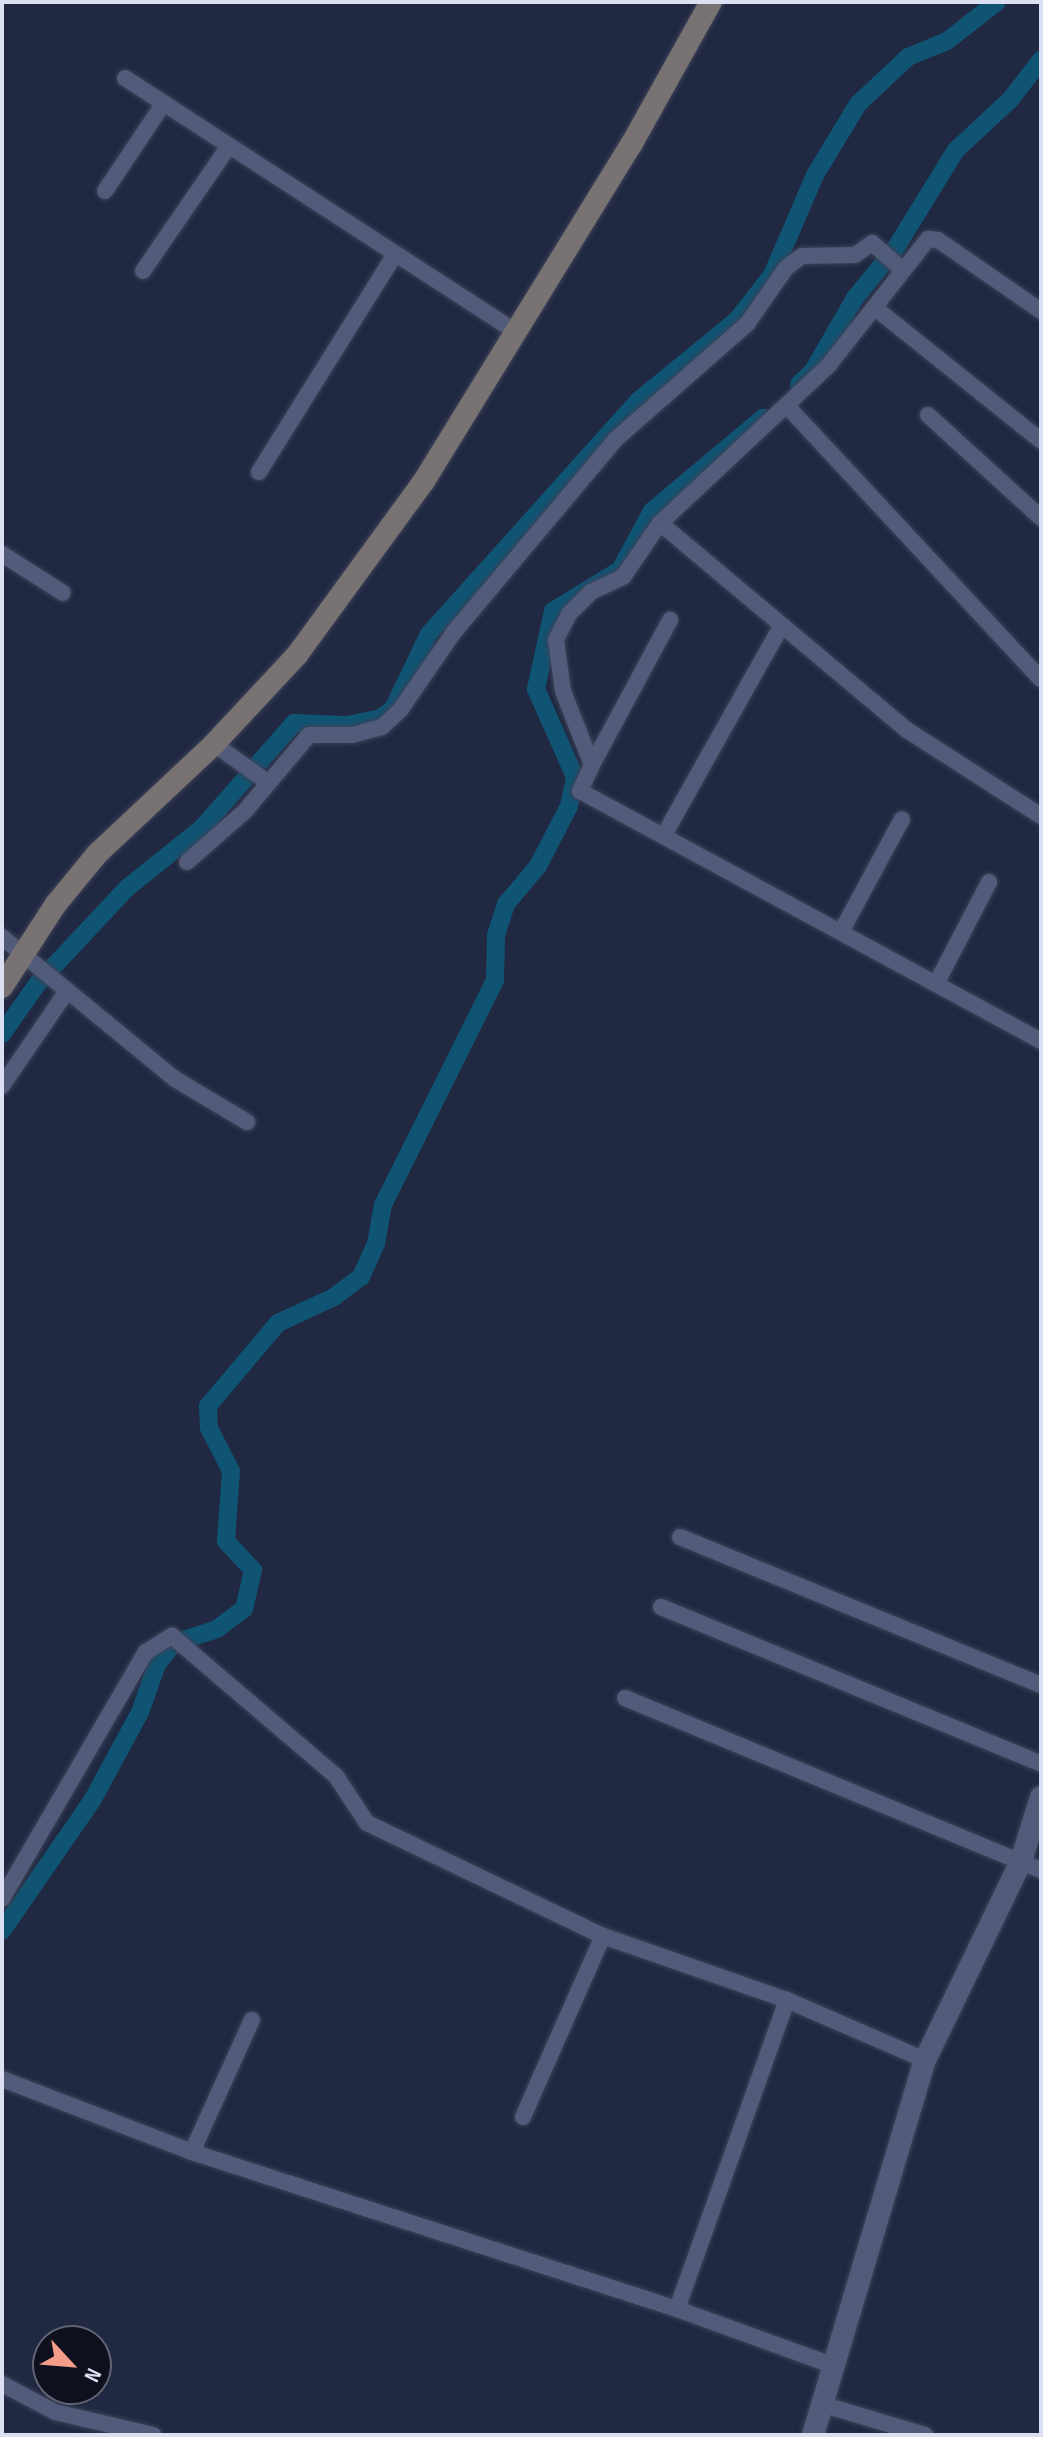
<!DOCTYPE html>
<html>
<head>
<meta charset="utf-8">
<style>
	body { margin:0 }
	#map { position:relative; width:1043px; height:2437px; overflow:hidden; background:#202842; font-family:"Sofia Sans Condensed",sans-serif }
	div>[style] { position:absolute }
	.canal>* { height:18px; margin:-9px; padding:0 9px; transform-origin:9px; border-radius:9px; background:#105473 }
	.roads { filter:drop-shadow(0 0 2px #3c4258) drop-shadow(0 0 2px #3c4258) }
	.minor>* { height:16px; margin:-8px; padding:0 8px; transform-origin:8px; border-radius:8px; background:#525b79 }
	.tertiary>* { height:22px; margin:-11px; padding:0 11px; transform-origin:11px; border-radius:11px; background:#525b79 }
	.secondary>* { height:22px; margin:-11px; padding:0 11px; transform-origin:11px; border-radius:11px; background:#787372 }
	span { translate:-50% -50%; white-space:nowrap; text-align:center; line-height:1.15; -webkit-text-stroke:6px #0e111d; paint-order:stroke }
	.frame { position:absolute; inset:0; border:4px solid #dbe1f3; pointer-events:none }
	.north { position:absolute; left:32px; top:2325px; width:80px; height:80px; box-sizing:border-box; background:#0e111d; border:2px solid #606473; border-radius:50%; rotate:116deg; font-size:22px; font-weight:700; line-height:32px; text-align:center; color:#dbe1f3 }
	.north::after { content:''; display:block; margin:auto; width:28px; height:36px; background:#f49d8b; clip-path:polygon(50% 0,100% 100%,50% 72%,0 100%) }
</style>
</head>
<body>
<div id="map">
	<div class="canal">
		<div style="left:799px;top:384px;width:19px;rotate:-43deg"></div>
		<div style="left:813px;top:371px;width:84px;rotate:-60.1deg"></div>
		<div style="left:855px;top:298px;width:63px;rotate:-50.8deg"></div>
		<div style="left:895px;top:249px;width:116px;rotate:-58.4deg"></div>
		<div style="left:956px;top:150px;width:74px;rotate:-42.8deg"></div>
		<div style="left:1010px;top:100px;width:51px;rotate:-52.2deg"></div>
		<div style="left:2px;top:1034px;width:62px;rotate:-54.8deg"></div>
		<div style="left:38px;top:983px;width:130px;rotate:-46.9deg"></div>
		<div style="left:127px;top:888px;width:96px;rotate:-38.7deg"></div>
		<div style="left:202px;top:828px;width:140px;rotate:-48.8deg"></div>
		<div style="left:294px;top:723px;width:53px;rotate:2.2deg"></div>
		<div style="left:347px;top:725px;width:33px;rotate:-11deg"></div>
		<div style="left:379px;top:719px;width:17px;rotate:-36deg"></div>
		<div style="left:393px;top:709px;width:83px;rotate:-64.4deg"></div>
		<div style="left:429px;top:634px;width:313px;rotate:-48.1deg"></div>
		<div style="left:638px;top:401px;width:128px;rotate:-39.3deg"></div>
		<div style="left:737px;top:320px;width:57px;rotate:-52.1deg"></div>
		<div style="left:772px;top:275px;width:109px;rotate:-66.7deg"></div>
		<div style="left:815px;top:175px;width:83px;rotate:-58.8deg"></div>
		<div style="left:858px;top:104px;width:69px;rotate:-43.2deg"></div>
		<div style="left:908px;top:57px;width:42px;rotate:-22.3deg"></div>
		<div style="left:947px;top:41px;width:63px;rotate:-38deg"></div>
		<div style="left:2px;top:1931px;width:160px;rotate:-55.4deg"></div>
		<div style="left:93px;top:1799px;width:99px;rotate:-61.6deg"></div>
		<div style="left:140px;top:1712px;width:51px;rotate:-70.5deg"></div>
		<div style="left:157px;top:1664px;width:27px;rotate:-51deg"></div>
		<div style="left:174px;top:1643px;width:45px;rotate:-18deg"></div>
		<div style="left:217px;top:1629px;width:34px;rotate:-37deg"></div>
		<div style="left:244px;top:1609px;width:40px;rotate:-77deg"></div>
		<div style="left:253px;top:1570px;width:40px;rotate:-133deg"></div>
		<div style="left:226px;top:1541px;width:70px;rotate:-85.9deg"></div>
		<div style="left:231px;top:1471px;width:48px;rotate:-117.1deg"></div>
		<div style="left:209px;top:1428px;width:22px;rotate:-93deg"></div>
		<div style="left:208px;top:1406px;width:109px;rotate:-49.9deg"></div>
		<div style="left:278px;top:1323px;width:62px;rotate:-24.9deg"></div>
		<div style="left:334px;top:1297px;width:34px;rotate:-37deg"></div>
		<div style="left:361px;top:1277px;width:36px;rotate:-66deg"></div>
		<div style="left:376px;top:1244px;width:40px;rotate:-80deg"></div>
		<div style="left:383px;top:1205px;width:251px;rotate:-63.5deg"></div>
		<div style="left:495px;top:980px;width:45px;rotate:-88.7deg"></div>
		<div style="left:496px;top:935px;width:33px;rotate:-72deg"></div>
		<div style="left:506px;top:904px;width:50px;rotate:-49.9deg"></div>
		<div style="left:538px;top:866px;width:68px;rotate:-62.7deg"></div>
		<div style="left:569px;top:806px;width:30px;rotate:-78deg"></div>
		<div style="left:575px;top:777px;width:96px;rotate:-113.9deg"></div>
		<div style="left:536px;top:689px;width:80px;rotate:-77.7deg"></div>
		<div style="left:553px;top:611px;width:79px;rotate:-31.5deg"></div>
		<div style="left:620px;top:570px;width:67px;rotate:-61.5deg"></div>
		<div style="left:652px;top:511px;width:145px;rotate:-40deg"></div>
	</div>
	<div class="roads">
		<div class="minor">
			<div style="left:125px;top:78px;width:464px;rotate:33deg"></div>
			<div style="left:105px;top:191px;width:106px;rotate:-56.2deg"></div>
			<div style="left:143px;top:271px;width:152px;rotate:-55.5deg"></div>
			<div style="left:874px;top:307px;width:214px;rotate:38.7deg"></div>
			<div style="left:1041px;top:311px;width:125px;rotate:-145.4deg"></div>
			<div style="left:938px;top:240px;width:10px;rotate:-174deg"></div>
			<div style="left:928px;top:239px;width:160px;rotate:128.2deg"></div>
			<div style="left:829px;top:365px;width:231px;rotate:136.9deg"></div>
			<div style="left:660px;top:523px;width:65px;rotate:124.4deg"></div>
			<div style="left:623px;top:577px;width:35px;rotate:155deg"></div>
			<div style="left:591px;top:592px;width:31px;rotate:135deg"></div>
			<div style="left:569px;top:614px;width:29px;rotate:117deg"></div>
			<div style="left:556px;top:640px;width:51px;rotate:82.2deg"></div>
			<div style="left:563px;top:691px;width:79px;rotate:68.6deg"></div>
			<div style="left:592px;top:765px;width:29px;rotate:115deg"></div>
			<div style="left:580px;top:791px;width:524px;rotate:28.47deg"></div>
			<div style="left:787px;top:406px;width:373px;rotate:47.1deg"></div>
			<div style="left:928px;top:415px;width:153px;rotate:42.3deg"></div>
			<div style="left:259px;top:472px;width:257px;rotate:-58deg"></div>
			<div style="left:660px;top:523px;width:322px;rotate:40deg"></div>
			<div style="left:907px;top:730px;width:159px;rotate:32.7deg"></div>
			<div style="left:2px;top:554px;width:72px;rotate:32.6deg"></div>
			<div style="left:214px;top:744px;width:65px;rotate:35.6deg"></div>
			<div style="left:592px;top:765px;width:165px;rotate:-61.7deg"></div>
			<div style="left:664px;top:835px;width:237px;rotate:-60.7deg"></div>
			<div style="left:187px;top:862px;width:77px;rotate:-41.3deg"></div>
			<div style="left:245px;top:811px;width:99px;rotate:-49.9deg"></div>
			<div style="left:309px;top:735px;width:43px"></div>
			<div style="left:352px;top:735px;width:31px;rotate:-15deg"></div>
			<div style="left:382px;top:727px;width:26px;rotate:-43deg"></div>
			<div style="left:401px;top:709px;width:93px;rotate:-55.5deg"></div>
			<div style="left:454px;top:632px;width:252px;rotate:-50deg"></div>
			<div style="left:616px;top:439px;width:174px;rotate:-41.3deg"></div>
			<div style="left:747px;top:324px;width:68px;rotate:-55.1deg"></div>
			<div style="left:786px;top:268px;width:20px;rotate:-37deg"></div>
			<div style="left:802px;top:256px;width:53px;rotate:-1.1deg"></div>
			<div style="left:855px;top:255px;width:21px;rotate:-35deg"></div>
			<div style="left:872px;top:243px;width:41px;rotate:41.1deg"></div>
			<div style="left:841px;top:932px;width:128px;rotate:-61.6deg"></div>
			<div style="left:2px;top:937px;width:224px;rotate:39.4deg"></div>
			<div style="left:175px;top:1079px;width:84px;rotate:30.8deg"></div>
			<div style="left:936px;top:984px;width:115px;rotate:-62.5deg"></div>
			<div style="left:2px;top:1086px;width:112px;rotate:-55.6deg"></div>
			<div style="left:680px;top:1537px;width:390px;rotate:22.3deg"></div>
			<div style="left:661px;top:1607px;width:411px;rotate:22.4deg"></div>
			<div style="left:625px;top:1698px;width:450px;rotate:22.5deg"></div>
			<div style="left:2px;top:1899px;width:286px;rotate:-59.8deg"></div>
			<div style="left:146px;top:1652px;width:31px;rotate:-32deg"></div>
			<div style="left:172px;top:1636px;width:216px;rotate:40.5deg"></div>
			<div style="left:336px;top:1776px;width:56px;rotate:56.6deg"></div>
			<div style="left:367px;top:1823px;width:262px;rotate:25.6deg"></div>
			<div style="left:603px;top:1936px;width:195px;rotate:19.2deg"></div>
			<div style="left:787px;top:2000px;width:150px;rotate:23.5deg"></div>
			<div style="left:2px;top:2079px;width:204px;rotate:21deg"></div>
			<div style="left:192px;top:2152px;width:510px;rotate:17.94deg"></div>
			<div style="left:677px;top:2309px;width:165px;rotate:19.9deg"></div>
			<div style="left:523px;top:2117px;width:198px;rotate:-66.2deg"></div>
			<div style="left:192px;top:2152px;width:145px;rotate:-65.6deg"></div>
			<div style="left:677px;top:2309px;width:328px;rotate:-70.4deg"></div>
			<div style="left:2px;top:2384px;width:60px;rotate:27.8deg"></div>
			<div style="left:55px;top:2412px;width:101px;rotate:13.2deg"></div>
			<div style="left:821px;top:2404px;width:109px;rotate:16.6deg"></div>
		</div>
		<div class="tertiary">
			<div style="left:813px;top:2435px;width:391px;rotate:-73.4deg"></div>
			<div style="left:925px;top:2060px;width:221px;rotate:-64.2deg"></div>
			<div style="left:1021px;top:1861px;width:67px;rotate:-72.6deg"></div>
		</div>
		<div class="secondary">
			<div style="left:2px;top:987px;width:99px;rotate:-57deg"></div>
			<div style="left:56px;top:904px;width:65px;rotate:-50.6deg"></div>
			<div style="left:97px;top:854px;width:161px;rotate:-43.2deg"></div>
			<div style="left:214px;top:744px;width:122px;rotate:-47deg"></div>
			<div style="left:297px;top:655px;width:215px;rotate:-53.9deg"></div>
			<div style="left:424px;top:481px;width:395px;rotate:-58.4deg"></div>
			<div style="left:631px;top:145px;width:164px;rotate:-60.8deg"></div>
		</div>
	</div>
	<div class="frame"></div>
	<div class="north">N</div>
</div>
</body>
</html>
